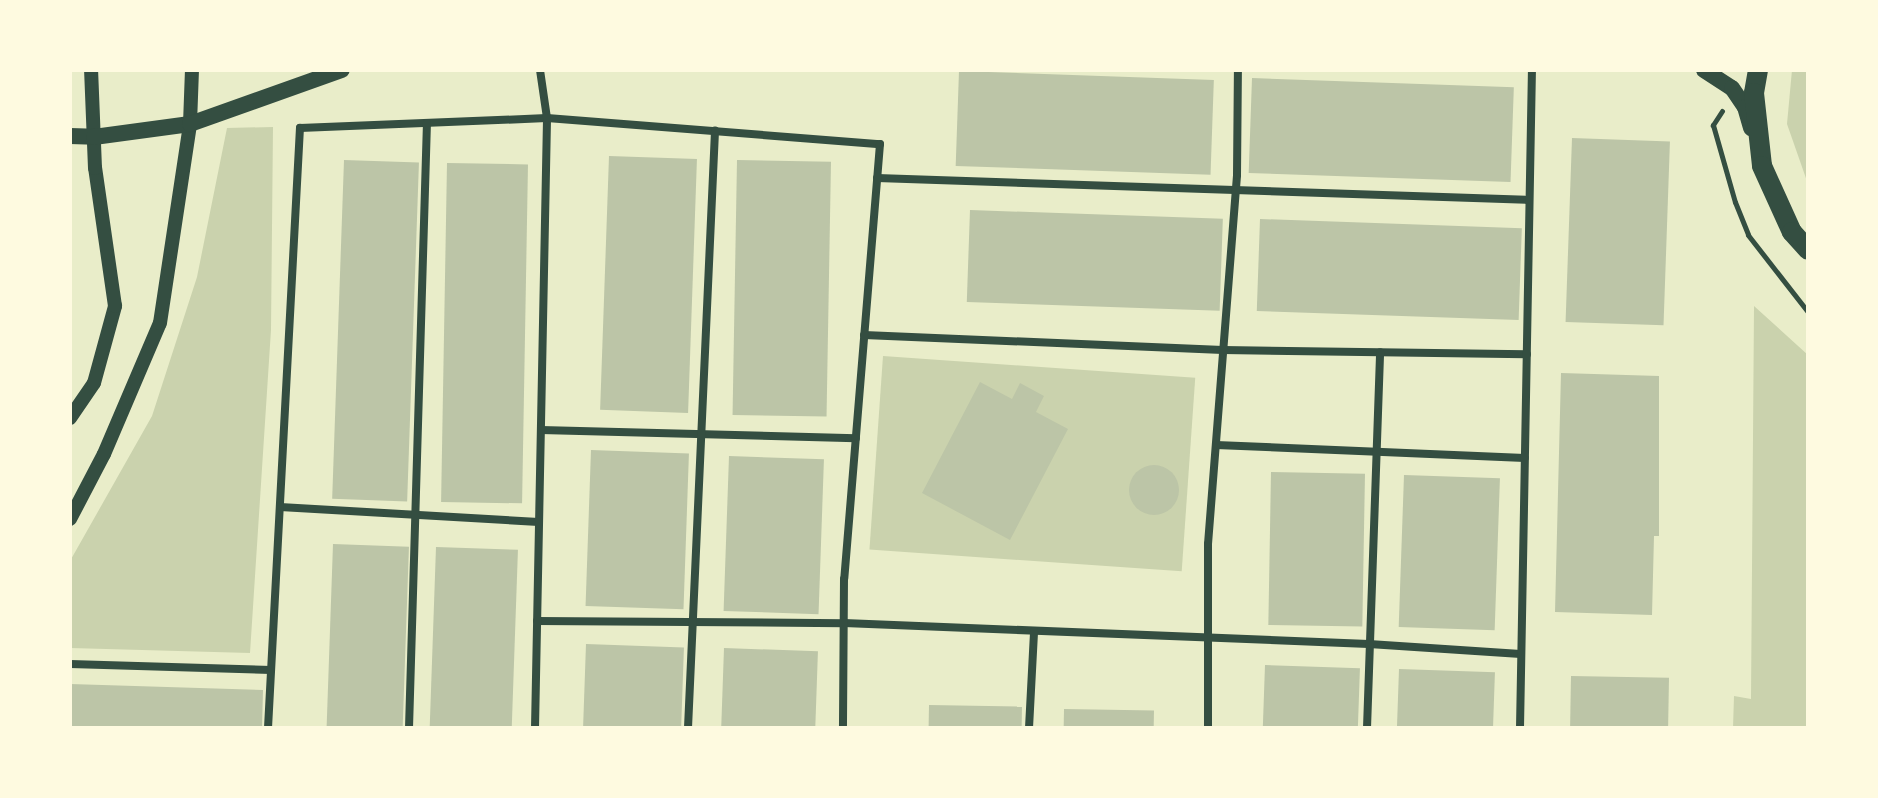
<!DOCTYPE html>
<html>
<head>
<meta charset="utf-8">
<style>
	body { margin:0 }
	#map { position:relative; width:1878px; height:798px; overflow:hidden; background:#e9edc9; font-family:"Asap Condensed",sans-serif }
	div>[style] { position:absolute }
	.green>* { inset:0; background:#cad2ad; transform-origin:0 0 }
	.building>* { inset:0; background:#bcc5a7; transform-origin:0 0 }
	.round { border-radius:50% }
	.path>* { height:5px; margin:-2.5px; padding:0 2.5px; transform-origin:2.5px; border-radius:2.5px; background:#344e41 }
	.minor>* { height:8px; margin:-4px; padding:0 4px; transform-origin:4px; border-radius:4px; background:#344e41 }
	.tertiary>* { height:14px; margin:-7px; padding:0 7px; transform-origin:7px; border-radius:7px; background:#344e41 }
	.secondary>* { height:16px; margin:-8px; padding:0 8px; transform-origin:8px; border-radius:8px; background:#344e41 }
	.trunk>* { height:20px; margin:-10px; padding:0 10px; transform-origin:10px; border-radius:10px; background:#344e41 }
	span { translate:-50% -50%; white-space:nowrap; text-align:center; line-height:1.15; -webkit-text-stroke:6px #fefae0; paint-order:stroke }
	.frame { position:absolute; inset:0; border:72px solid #fefae0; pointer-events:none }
</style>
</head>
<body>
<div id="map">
	<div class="green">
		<div style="clip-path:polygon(1792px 70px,1808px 70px,1808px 184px,1787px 124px)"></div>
		<div style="clip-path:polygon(273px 127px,271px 330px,250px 653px,70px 648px,70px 561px,152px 416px,197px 277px,227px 128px)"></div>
		<div style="clip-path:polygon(1754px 306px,1808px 355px,1808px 728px,1733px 728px,1734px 696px,1751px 699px)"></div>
		<div style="left:883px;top:356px;width:313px;height:194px;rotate:4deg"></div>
	</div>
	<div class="building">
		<div style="left:959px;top:71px;width:255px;height:95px;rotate:2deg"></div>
		<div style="left:1252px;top:78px;width:262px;height:95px;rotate:2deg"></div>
		<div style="left:1572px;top:138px;width:98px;height:184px;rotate:2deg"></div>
		<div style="left:609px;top:156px;width:88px;height:254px;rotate:2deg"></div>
		<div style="left:344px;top:160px;width:75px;height:339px;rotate:2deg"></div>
		<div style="left:737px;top:160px;width:94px;height:255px;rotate:1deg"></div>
		<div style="left:447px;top:163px;width:81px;height:339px;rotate:1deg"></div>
		<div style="left:970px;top:210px;width:253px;height:92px;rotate:2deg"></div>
		<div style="left:1260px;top:219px;width:262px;height:92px;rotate:2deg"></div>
		<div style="clip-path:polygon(1561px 373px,1659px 376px,1659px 536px,1654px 536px,1652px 615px,1555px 612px)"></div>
		<div style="clip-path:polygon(980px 382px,1012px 399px,1020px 383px,1044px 396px,1036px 412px,1068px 429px,1010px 540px,922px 493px)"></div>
		<div style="left:591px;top:450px;width:98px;height:156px;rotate:2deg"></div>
		<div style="left:729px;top:456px;width:95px;height:155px;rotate:2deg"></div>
		<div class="round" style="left:1129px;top:465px;width:50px;height:50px"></div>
		<div style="left:1271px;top:472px;width:94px;height:153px;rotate:1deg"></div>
		<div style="left:1404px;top:475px;width:96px;height:152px;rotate:2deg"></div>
		<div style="left:333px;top:544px;width:76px;height:184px;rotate:2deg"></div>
		<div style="left:436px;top:547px;width:82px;height:181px;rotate:2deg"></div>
		<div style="left:586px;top:644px;width:98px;height:84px;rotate:2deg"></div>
		<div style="left:724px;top:648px;width:94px;height:80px;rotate:2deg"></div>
		<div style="left:1265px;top:665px;width:95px;height:63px;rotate:2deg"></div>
		<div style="left:1399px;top:669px;width:96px;height:59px;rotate:2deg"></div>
		<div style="left:1571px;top:676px;width:98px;height:52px;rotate:1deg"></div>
		<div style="clip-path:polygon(70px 684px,263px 690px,262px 728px,70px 728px)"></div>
		<div style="left:929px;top:705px;width:93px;height:23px;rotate:1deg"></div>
		<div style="left:1064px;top:709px;width:90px;height:19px;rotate:1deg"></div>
	</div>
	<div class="path">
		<div style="left:1722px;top:111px;width:17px;rotate:123deg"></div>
		<div style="left:1713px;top:125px;width:80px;rotate:74.1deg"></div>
		<div style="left:1735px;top:202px;width:35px;rotate:68deg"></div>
		<div style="left:1748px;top:235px;width:98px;rotate:52.1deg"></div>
	</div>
	<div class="minor">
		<div style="left:877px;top:178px;width:652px;rotate:1.93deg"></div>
		<div style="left:864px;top:335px;width:359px;rotate:2.4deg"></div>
		<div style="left:1223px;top:350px;width:304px;rotate:0.8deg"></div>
		<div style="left:541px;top:430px;width:315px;rotate:1.5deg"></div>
		<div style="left:1216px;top:445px;width:309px;rotate:2.4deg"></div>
		<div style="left:280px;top:507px;width:259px;rotate:3.3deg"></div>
		<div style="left:537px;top:621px;width:307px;rotate:0.4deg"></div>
		<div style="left:844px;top:623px;width:525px;rotate:2.29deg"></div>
		<div style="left:1369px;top:644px;width:152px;rotate:3.8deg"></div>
		<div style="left:70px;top:664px;width:201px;rotate:1.7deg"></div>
		<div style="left:268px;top:728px;width:601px;rotate:-86.95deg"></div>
		<div style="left:300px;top:128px;width:247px;rotate:-2.3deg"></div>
		<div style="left:547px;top:118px;width:334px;rotate:4.5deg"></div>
		<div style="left:880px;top:144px;width:436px;rotate:94.7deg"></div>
		<div style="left:844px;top:579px;width:149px;rotate:90.4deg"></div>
		<div style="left:409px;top:728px;width:605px;rotate:-88.3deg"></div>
		<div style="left:535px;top:728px;width:610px;rotate:-88.87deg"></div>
		<div style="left:547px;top:118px;width:49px;rotate:-98.3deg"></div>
		<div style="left:688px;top:728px;width:598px;rotate:-87.41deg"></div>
		<div style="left:1029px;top:728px;width:97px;rotate:-87deg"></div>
		<div style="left:1208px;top:728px;width:184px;rotate:-90deg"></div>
		<div style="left:1208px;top:544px;width:370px;rotate:-85.5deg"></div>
		<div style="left:1237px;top:175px;width:105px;rotate:-89.5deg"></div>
		<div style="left:1367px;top:728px;width:376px;rotate:-88deg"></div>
		<div style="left:1520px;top:728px;width:658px;rotate:-88.96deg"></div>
	</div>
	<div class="tertiary">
		<div style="left:70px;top:418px;width:42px;rotate:-55.6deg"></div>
		<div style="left:94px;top:383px;width:80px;rotate:-74.7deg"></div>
		<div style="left:115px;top:306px;width:139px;rotate:-98.2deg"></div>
		<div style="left:95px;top:168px;width:98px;rotate:-92.3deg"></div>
		<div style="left:70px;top:519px;width:73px;rotate:-62.4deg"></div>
		<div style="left:104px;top:454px;width:142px;rotate:-66.9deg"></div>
		<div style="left:160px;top:323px;width:201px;rotate:-81.4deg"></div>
		<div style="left:190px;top:124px;width:54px;rotate:-87.9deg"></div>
	</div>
	<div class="secondary">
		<div style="left:1704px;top:70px;width:33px;rotate:33deg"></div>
		<div style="left:1732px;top:88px;width:23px;rotate:56deg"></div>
		<div style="left:1745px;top:107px;width:22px;rotate:74deg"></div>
		<div style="left:70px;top:136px;width:24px;rotate:2deg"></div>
		<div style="left:94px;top:137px;width:97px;rotate:-7.7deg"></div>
		<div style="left:190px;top:124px;width:161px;rotate:-19.6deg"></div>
	</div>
	<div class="trunk">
		<div style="left:1758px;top:70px;width:23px;rotate:100deg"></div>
		<div style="left:1754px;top:93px;width:73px;rotate:83.7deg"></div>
		<div style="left:1762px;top:166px;width:72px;rotate:65.6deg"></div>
		<div style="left:1792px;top:232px;width:24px;rotate:48deg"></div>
	</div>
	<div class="frame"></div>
</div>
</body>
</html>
